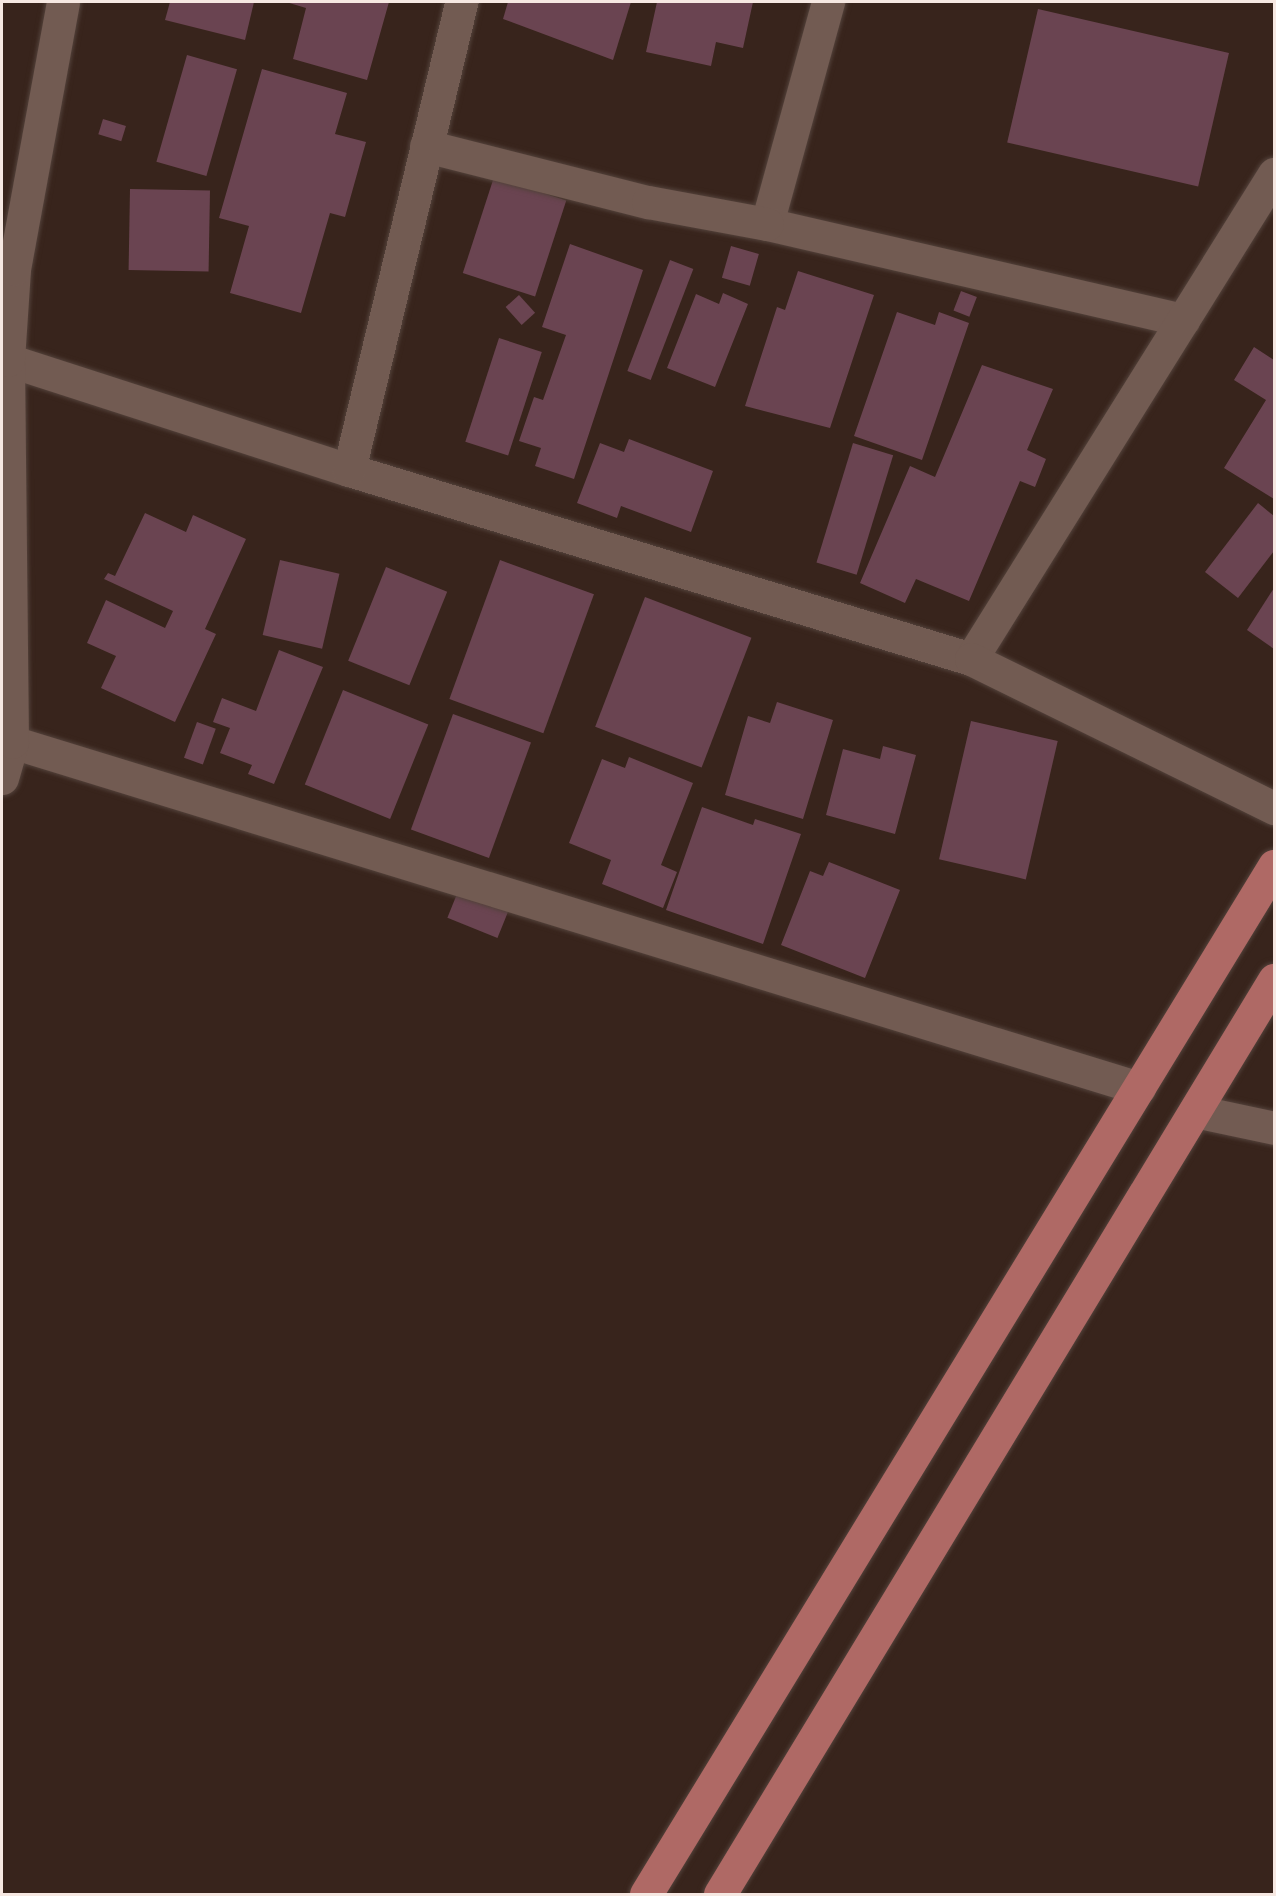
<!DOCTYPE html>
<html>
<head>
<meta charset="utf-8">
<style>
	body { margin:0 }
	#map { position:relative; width:1276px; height:1896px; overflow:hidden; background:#38241c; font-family:Inter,sans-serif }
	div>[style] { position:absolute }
	.building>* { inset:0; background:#6a4451; transform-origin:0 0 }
	.roads { filter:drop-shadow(0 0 2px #53423b) drop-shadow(0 0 2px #53423b) }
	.minor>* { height:33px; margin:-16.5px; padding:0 16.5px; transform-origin:16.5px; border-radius:16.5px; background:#725b52 }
	.major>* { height:33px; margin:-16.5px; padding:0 16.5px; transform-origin:16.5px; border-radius:16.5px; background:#af6965 }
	span { translate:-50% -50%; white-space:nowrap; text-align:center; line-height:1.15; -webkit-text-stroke:4.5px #38241c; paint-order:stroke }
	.frame { position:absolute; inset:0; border:3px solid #f6e8e2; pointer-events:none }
</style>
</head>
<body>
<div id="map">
	<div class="building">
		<div style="clip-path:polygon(170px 2px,254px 2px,245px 40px,165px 20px)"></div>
		<div style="clip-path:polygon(286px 2px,389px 2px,367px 80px,293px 59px,306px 8px)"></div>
		<div style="clip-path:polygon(508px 2px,631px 2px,613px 60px,503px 19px)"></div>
		<div style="clip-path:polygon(657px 2px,753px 2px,743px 48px,716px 42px,711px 66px,646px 52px)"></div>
		<div style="left:1038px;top:9px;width:196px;height:137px;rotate:13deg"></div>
		<div style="left:187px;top:55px;width:52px;height:111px;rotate:16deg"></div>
		<div style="clip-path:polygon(262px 69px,347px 93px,335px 134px,366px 142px,345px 217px,330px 213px,301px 313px,230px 293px,249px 226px,219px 218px)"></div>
		<div style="left:103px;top:119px;width:24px;height:16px;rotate:17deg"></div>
		<div style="left:494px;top:177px;width:76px;height:101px;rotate:18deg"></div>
		<div style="left:130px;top:189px;width:80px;height:81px;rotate:1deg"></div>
		<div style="clip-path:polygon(570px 244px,643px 270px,574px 479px,535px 466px,541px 448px,519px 441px,534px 397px,543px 400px,566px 335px,542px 327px)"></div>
		<div style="left:731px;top:246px;width:29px;height:33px;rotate:16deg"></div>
		<div style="left:670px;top:260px;width:25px;height:119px;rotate:21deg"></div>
		<div style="clip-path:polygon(798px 271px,874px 295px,830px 428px,745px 406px,777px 307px,785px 310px)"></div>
		<div style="left:961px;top:291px;width:17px;height:21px;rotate:21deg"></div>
		<div style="clip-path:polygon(723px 293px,748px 304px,715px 387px,667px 368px,696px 294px,719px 304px)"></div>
		<div style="left:519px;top:295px;width:24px;height:18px;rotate:48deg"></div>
		<div style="clip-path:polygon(897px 312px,935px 325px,939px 312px,969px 323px,922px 460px,854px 436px)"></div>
		<div style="left:499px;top:338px;width:45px;height:109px;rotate:18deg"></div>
		<div style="clip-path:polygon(1254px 347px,1274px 360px,1274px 499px,1224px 468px,1266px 400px,1234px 380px)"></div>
		<div style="clip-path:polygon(982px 365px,1053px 389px,1027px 450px,1046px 459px,1035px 487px,1020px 481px,969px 601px,916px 579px,905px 603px,860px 583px,910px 466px,935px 477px)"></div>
		<div style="clip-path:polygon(629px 439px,713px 471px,691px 532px,621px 506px,617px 518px,577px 503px,600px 443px,624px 452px)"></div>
		<div style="left:853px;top:443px;width:42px;height:125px;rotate:17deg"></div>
		<div style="clip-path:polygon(1258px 503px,1274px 516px,1274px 551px,1238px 598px,1205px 572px)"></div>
		<div style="clip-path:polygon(145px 513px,186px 532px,193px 515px,246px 539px,205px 629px,216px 634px,175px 722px,101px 688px,116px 656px,87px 643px,106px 600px,165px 628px,173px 611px,104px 579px,108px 573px,115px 576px)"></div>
		<div style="left:280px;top:560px;width:61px;height:77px;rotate:13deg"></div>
		<div style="left:500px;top:560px;width:100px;height:148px;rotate:20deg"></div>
		<div style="left:386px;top:567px;width:66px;height:101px;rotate:22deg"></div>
		<div style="clip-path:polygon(1274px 588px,1274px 649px,1247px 630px)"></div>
		<div style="left:645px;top:597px;width:114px;height:139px;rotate:21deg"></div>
		<div style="clip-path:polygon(279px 650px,323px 667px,274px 784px,248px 774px,252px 765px,220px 753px,230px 728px,213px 722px,222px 698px,256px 711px)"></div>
		<div style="left:343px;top:690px;width:92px;height:102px;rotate:22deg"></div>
		<div style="clip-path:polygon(777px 702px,833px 720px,803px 819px,725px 795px,748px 716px,770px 723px)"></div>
		<div style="left:453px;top:714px;width:83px;height:123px;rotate:20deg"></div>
		<div style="left:971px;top:721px;width:89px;height:142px;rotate:13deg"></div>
		<div style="left:197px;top:722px;width:20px;height:38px;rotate:20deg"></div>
		<div style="clip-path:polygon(883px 746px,916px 755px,895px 834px,826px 815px,843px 749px,880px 759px)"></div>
		<div style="clip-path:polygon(629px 757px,693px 783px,661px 865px,677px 872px,663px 908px,602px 884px,611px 860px,569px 843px,602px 759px,625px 768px)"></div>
		<div style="clip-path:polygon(702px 807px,753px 825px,755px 819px,801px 834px,763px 944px,666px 910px)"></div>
		<div style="clip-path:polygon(829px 862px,900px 890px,865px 978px,781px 945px,810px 871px,823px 876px)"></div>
		<div style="left:459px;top:889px;width:54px;height:31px;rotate:22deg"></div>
	</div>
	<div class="roads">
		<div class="minor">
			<div style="left:828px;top:2px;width:230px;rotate:105.4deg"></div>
			<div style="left:767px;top:224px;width:427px;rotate:13deg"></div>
			<div style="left:426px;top:146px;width:229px;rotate:14.2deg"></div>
			<div style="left:648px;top:202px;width:121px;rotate:10.5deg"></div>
			<div style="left:8px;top:360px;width:358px;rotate:17.9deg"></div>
			<div style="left:349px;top:470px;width:650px;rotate:16.9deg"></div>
			<div style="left:971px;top:659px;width:572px;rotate:-58.01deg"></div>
			<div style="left:349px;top:470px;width:481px;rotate:-76.5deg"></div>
			<div style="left:971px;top:659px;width:338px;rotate:26.2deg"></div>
			<div style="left:12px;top:742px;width:1179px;rotate:17.07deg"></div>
			<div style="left:2px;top:778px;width:37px;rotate:-74deg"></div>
			<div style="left:12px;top:742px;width:382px;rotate:-90.6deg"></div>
			<div style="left:8px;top:360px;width:91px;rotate:-86.2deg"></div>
			<div style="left:14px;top:269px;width:271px;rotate:-79.6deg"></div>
			<div style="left:1195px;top:1111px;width:81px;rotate:12.1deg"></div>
		</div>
		<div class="major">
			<div style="left:646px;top:1894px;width:1205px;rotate:-58.58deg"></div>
			<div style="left:720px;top:1894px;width:1069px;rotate:-58.78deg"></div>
		</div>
	</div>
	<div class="frame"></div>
</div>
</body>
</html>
